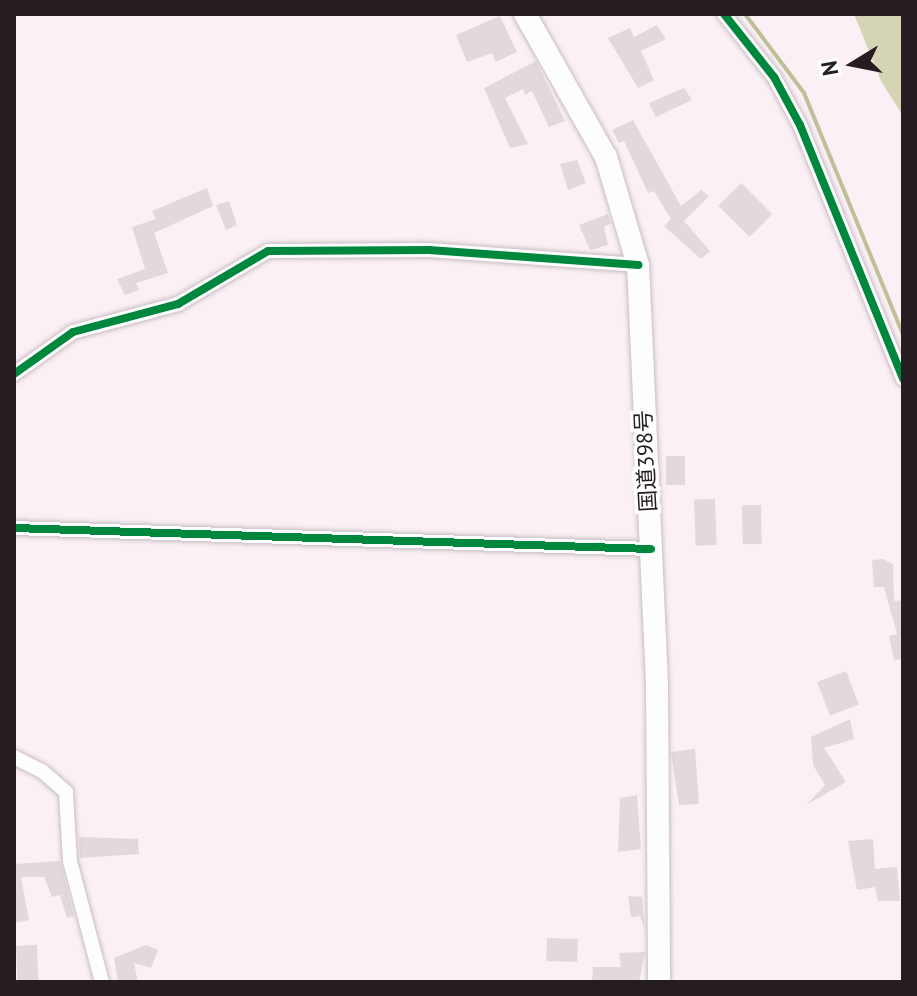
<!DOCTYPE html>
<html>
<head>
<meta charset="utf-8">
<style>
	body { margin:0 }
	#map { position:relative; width:917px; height:996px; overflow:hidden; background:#fbf0f5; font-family:"PT Sans","Noto Sans JP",sans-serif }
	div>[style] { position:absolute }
	.forest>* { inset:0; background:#d5d5b5 }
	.stream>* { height:4px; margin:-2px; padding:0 2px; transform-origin:2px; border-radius:2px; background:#bec197 }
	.building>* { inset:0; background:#e2d9dd; transform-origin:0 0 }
	.roads { filter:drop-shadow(0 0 2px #c7bec2) drop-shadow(0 0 2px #c7bec2) }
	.minor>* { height:14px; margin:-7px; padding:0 7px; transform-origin:7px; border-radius:7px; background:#fefdfe }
	.trunk>* { height:22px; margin:-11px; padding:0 11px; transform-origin:11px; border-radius:11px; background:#fefdfe }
	.cycleway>* { height:8px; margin:-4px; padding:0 4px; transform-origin:4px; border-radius:4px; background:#00873e }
	span { translate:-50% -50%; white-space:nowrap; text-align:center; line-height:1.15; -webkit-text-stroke:7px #fff; paint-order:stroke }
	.street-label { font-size:22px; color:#251d21 }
	.frame { position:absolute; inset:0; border:16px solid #251d21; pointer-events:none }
	.north { position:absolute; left:813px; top:24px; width:80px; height:80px; -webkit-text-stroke:6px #fff; paint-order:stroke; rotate:260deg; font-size:22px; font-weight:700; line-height:32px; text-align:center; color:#251d21 }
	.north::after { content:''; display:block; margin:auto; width:28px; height:36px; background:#251d21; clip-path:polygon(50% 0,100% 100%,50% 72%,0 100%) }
</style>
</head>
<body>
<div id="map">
	<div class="forest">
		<div style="clip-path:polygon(854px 14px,903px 14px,903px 116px,881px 81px)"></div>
	</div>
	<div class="stream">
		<div style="left:745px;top:14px;width:99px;rotate:53.2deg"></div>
		<div style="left:804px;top:93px;width:261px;rotate:67.7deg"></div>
	</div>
	<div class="building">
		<div style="clip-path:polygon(500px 16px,517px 52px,496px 62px,492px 53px,467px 62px,456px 35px)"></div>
		<div style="clip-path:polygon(657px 25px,666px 39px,641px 51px,654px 80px,638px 88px,608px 38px,630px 28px,634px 37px)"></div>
		<div style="clip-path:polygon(536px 61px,565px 121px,549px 127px,532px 91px,525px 95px,523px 89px,505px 98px,528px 144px,510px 148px,484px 88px)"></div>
		<div style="clip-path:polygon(684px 88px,692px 100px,656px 117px,649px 103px)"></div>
		<div style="clip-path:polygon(633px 120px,681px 206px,701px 190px,709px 196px,684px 221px,710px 251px,701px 259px,664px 226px,671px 219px,654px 191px,648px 193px,624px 141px,619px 143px,612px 130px)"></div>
		<div style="clip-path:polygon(577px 160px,586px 183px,568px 190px,560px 164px)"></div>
		<div style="left:741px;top:183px;width:44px;height:32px;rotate:45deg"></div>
		<div style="clip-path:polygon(207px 188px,213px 206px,154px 233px,168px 273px,136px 283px,139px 290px,125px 295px,117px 279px,145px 269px,132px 227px,156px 219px,152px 211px)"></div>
		<div style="clip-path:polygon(229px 201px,237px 225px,226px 230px,216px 205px)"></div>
		<div style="clip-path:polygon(608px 214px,611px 223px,604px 227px,608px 245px,590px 250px,579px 225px)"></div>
		<div style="left:666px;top:456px;width:19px;height:29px"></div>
		<div style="left:715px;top:499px;width:46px;height:21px;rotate:88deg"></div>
		<div style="left:761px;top:505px;width:39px;height:19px;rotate:89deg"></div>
		<div style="clip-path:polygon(883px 559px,893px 564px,894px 601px,903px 600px,903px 659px,894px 660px,889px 636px,897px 634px,884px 587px,874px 587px,872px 560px)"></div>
		<div style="left:846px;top:671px;width:36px;height:31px;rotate:69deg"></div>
		<div style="clip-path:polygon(850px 719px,854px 739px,824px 748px,846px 782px,806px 805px,825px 785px,813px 765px,811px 737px)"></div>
		<div style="clip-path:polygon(695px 749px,699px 804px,679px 805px,671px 752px)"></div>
		<div style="clip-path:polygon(637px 795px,641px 849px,618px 852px,620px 798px)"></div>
		<div style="clip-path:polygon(79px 837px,138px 839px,139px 854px,80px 858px)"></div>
		<div style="clip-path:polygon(873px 839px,875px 869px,897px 867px,900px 901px,878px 901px,875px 887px,857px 890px,848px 841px)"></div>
		<div style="clip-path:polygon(60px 861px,74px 916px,67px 918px,60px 895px,52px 897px,44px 877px,21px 877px,29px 920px,14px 923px,14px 864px)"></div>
		<div style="clip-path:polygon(628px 896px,642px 897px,645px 930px,640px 916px,631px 917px)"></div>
		<div style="left:547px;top:938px;width:31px;height:23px;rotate:2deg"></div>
		<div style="left:37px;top:945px;width:37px;height:21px;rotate:88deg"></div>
		<div style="clip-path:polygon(146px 945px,158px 950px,151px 968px,134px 963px,138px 982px,118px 982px,114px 958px)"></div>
		<div style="clip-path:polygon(645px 952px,639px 982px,592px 982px,593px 967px,621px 967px,619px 953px)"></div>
	</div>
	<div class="roads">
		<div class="minor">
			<div style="left:724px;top:14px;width:80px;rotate:51.6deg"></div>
			<div style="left:774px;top:77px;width:55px;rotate:61.6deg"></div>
			<div style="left:800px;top:125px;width:274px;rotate:67.9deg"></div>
			<div style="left:14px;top:374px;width:72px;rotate:-35.4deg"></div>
			<div style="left:73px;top:332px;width:109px;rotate:-14.9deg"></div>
			<div style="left:178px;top:304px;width:104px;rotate:-30.5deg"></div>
			<div style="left:268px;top:251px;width:161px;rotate:-0.4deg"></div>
			<div style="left:429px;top:250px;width:210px;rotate:4.1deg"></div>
			<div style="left:14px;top:528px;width:637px;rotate:1.89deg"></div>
			<div style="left:14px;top:757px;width:31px;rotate:27deg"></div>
			<div style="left:42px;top:771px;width:32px;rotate:41deg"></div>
			<div style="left:66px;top:792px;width:69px;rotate:86.7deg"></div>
			<div style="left:70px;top:861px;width:125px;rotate:75.2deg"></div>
		</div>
		<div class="trunk">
			<div style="left:525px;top:14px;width:164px;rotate:60.5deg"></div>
			<div style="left:606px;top:157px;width:113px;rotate:73.5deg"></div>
			<div style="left:638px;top:265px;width:419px;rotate:87.4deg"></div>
			<div style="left:657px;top:684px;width:298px;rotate:89.6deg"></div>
		</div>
	</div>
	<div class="cycleway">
		<div style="left:724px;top:14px;width:80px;rotate:51.6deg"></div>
		<div style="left:774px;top:77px;width:55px;rotate:61.6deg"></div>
		<div style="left:800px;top:125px;width:274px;rotate:67.9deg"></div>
		<div style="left:14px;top:374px;width:72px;rotate:-35.4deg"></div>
		<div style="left:73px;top:332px;width:109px;rotate:-14.9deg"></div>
		<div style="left:178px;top:304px;width:104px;rotate:-30.5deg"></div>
		<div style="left:268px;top:251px;width:161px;rotate:-0.4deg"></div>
		<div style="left:429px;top:250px;width:210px;rotate:4.1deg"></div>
		<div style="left:14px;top:528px;width:637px;rotate:1.89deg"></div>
	</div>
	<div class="street-label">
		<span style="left:646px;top:461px;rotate:-93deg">国道398号</span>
	</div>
	<div class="frame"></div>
	<div class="north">N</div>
</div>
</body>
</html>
